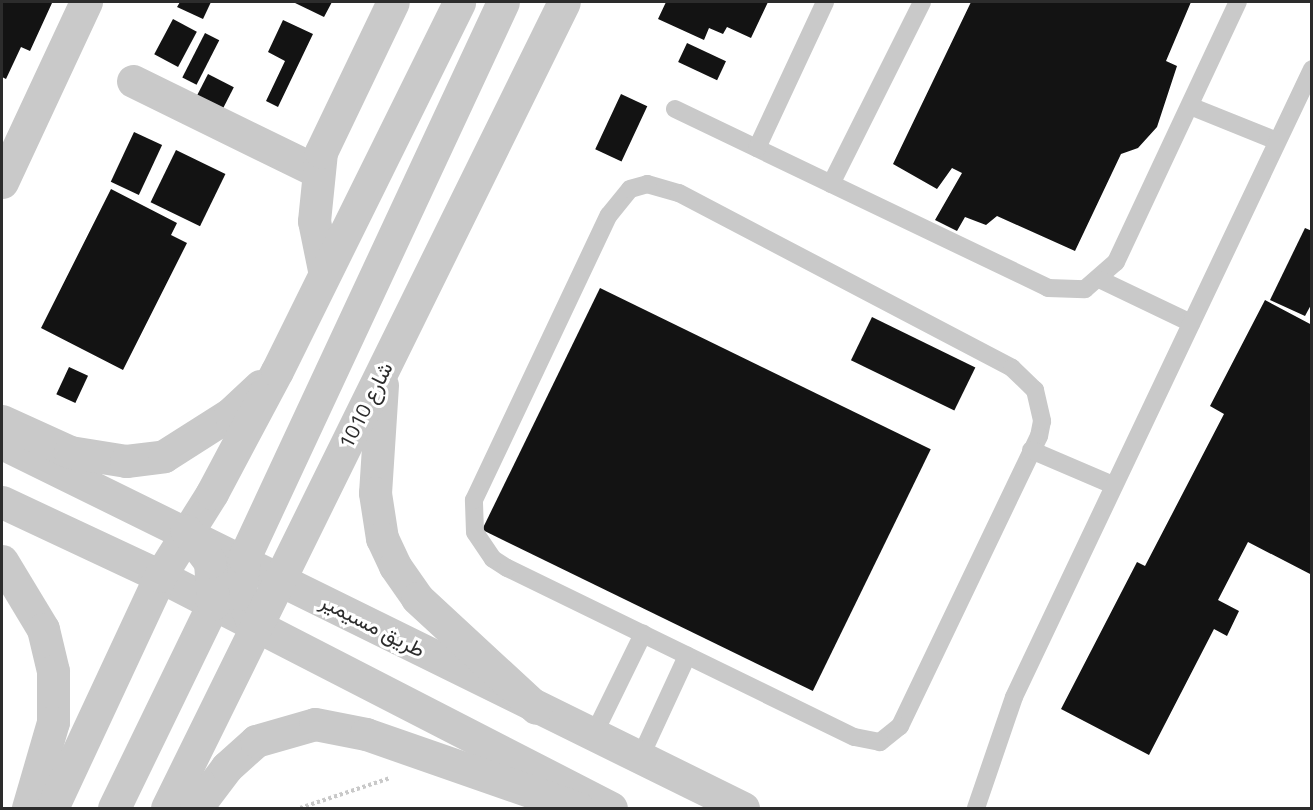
<!DOCTYPE html>
<html>
<head>
<meta charset="utf-8">
<style>
	body { margin:0 }
	#map { position:relative; width:1313px; height:810px; overflow:hidden; background:#fff; font-family:"Titillium Web",Vazirmatn,sans-serif }
	div>[style] { position:absolute }
	.building>* { inset:0; background:#131313; transform-origin:0 0 }
	.path>* { height:4px; margin-top:-2px; transform-origin:0; background:repeating-linear-gradient(90deg,#c9c9c9 0 3px,transparent 0 6px) }
	.service>* { height:18px; margin:-9px; padding:0 9px; transform-origin:9px; border-radius:9px; background:#c9c9c9 }
	.minor>* { height:33px; margin:-16.5px; padding:0 16.5px; transform-origin:16.5px; border-radius:16.5px; background:#c9c9c9 }
	.tertiary>* { height:33px; margin:-16.5px; padding:0 16.5px; transform-origin:16.5px; border-radius:16.5px; background:#c9c9c9 }
	span { translate:-50% -50%; white-space:nowrap; text-align:center; line-height:1.15; -webkit-text-stroke:6px #fff; paint-order:stroke }
	.street-label { font-size:21px; color:#2c2c2c }
	.frame { position:absolute; inset:0; border:3px solid #2c2c2c; pointer-events:none }
</style>
</head>
<body>
<div id="map">
	<div class="building">
		<div style="clip-path:polygon(2px 2px,52px 3px,30px 51px,21px 47px,6px 79px,2px 77px)"></div>
		<div style="clip-path:polygon(180px 2px,211px 2px,203px 19px,177px 7px)"></div>
		<div style="clip-path:polygon(293px 2px,332px 2px,324px 17px)"></div>
		<div style="clip-path:polygon(666px 2px,768px 2px,751px 38px,727px 27px,723px 34px,709px 28px,704px 40px,658px 19px)"></div>
		<div style="clip-path:polygon(971px 2px,1191px 2px,1166px 61px,1177px 66px,1157px 127px,1138px 148px,1121px 154px,1075px 251px,997px 216px,986px 225px,965px 217px,957px 231px,935px 220px,962px 173px,952px 168px,937px 189px,893px 164px)"></div>
		<div style="left:173px;top:19px;width:27px;height:40px;rotate:28deg"></div>
		<div style="clip-path:polygon(283px 20px,313px 34px,278px 107px,266px 101px,285px 61px,268px 52px)"></div>
		<div style="left:205px;top:33px;width:16px;height:50px;rotate:27deg"></div>
		<div style="left:687px;top:43px;width:43px;height:21px;rotate:25deg"></div>
		<div style="left:208px;top:74px;width:29px;height:38px;rotate:27deg"></div>
		<div style="left:621px;top:94px;width:29px;height:61px;rotate:25deg"></div>
		<div style="left:134px;top:132px;width:31px;height:55px;rotate:25deg"></div>
		<div style="left:176px;top:150px;width:55px;height:58px;rotate:26deg"></div>
		<div style="clip-path:polygon(111px 189px,177px 223px,171px 235px,187px 243px,123px 370px,41px 328px)"></div>
		<div style="clip-path:polygon(1305px 228px,1312px 231px,1312px 303px,1305px 316px,1270px 300px)"></div>
		<div style="left:600px;top:288px;width:368px;height:269px;rotate:26deg"></div>
		<div style="clip-path:polygon(1265px 300px,1312px 325px,1312px 575px,1248px 542px,1218px 600px,1239px 611px,1227px 636px,1214px 629px,1149px 755px,1061px 709px,1137px 562px,1145px 566px,1224px 414px,1210px 406px)"></div>
		<div style="left:872px;top:317px;width:115px;height:48px;rotate:26deg"></div>
		<div style="left:69px;top:367px;width:21px;height:30px;rotate:25deg"></div>
	</div>
	<div class="path">
		<div style="left:300px;top:808px;width:95px;rotate:-18.4deg"></div>
	</div>
	<div class="service">
		<div style="left:1190px;top:106px;width:94px;rotate:21.9deg"></div>
		<div style="left:675px;top:109px;width:414px;rotate:25.6deg"></div>
		<div style="left:1048px;top:288px;width:37px;rotate:2deg"></div>
		<div style="left:1085px;top:289px;width:41px;rotate:-41.1deg"></div>
		<div style="left:1116px;top:262px;width:287px;rotate:-64.9deg"></div>
		<div style="left:757px;top:148px;width:161px;rotate:-65deg"></div>
		<div style="left:647px;top:184px;width:33px;rotate:16deg"></div>
		<div style="left:679px;top:193px;width:376px;rotate:27.7deg"></div>
		<div style="left:1012px;top:368px;width:32px;rotate:44deg"></div>
		<div style="left:1035px;top:390px;width:32px;rotate:77deg"></div>
		<div style="left:1042px;top:421px;width:15px;rotate:101deg"></div>
		<div style="left:1039px;top:436px;width:322px;rotate:115.6deg"></div>
		<div style="left:900px;top:726px;width:26px;rotate:141deg"></div>
		<div style="left:880px;top:742px;width:26px;rotate:-169deg"></div>
		<div style="left:854px;top:737px;width:386px;rotate:-154deg"></div>
		<div style="left:507px;top:568px;width:17px;rotate:-147deg"></div>
		<div style="left:493px;top:559px;width:32px;rotate:-124deg"></div>
		<div style="left:475px;top:532px;width:32px;rotate:-92deg"></div>
		<div style="left:474px;top:500px;width:315px;rotate:-64.7deg"></div>
		<div style="left:609px;top:215px;width:33px;rotate:-51deg"></div>
		<div style="left:630px;top:189px;width:18px;rotate:-16deg"></div>
		<div style="left:831px;top:184px;width:203px;rotate:-63.4deg"></div>
		<div style="left:1101px;top:280px;width:100px;rotate:25.5deg"></div>
		<div style="left:1031px;top:450px;width:89px;rotate:23.1deg"></div>
		<div style="left:593px;top:736px;width:114px;rotate:-63.9deg"></div>
		<div style="left:639px;top:760px;width:115px;rotate:-65.2deg"></div>
		<div style="left:976px;top:808px;width:117px;rotate:-71.1deg"></div>
		<div style="left:1014px;top:697px;width:695px;rotate:-64.61deg"></div>
	</div>
	<div class="minor">
		<div style="left:133px;top:81px;width:205px;rotate:26.1deg"></div>
		<div style="left:2px;top:182px;width:199px;rotate:-65deg"></div>
		<div style="left:324px;top:270px;width:50px;rotate:-101.5deg"></div>
		<div style="left:314px;top:221px;width:69px;rotate:-84.2deg"></div>
		<div style="left:321px;top:152px;width:166px;rotate:-64.4deg"></div>
		<div style="left:2px;top:443px;width:826px;rotate:26.22deg"></div>
		<div style="left:2px;top:502px;width:174px;rotate:25.1deg"></div>
		<div style="left:160px;top:576px;width:507px;rotate:27.22deg"></div>
	</div>
	<div class="tertiary">
		<div style="left:382px;top:385px;width:108px;rotate:93.7deg"></div>
		<div style="left:375px;top:493px;width:46px;rotate:81.2deg"></div>
		<div style="left:382px;top:538px;width:31px;rotate:65deg"></div>
		<div style="left:395px;top:566px;width:39px;rotate:55deg"></div>
		<div style="left:417px;top:598px;width:162px;rotate:42.7deg"></div>
		<div style="left:2px;top:421px;width:75px;rotate:24.5deg"></div>
		<div style="left:70px;top:452px;width:57px;rotate:9.1deg"></div>
		<div style="left:126px;top:461px;width:38px;rotate:-7deg"></div>
		<div style="left:164px;top:456px;width:78px;rotate:-32.5deg"></div>
		<div style="left:230px;top:414px;width:41px;rotate:-43deg"></div>
		<div style="left:2px;top:561px;width:79px;rotate:58.9deg"></div>
		<div style="left:43px;top:629px;width:43px;rotate:76.6deg"></div>
		<div style="left:53px;top:671px;width:51px;rotate:90deg"></div>
		<div style="left:53px;top:722px;width:90px;rotate:106.2deg"></div>
		<div style="left:255px;top:627px;width:36px;rotate:-114deg"></div>
		<div style="left:240px;top:594px;width:36px;rotate:-84deg"></div>
		<div style="left:244px;top:558px;width:613px;rotate:-65.02deg"></div>
		<div style="left:52px;top:808px;width:256px;rotate:-65deg"></div>
		<div style="left:160px;top:576px;width:98px;rotate:-57.9deg"></div>
		<div style="left:212px;top:493px;width:138px;rotate:-62deg"></div>
		<div style="left:277px;top:371px;width:411px;rotate:-63.7deg"></div>
		<div style="left:114px;top:808px;width:227px;rotate:-64.1deg"></div>
		<div style="left:213px;top:604px;width:42px;rotate:-94.1deg"></div>
		<div style="left:210px;top:562px;width:39px;rotate:-127deg"></div>
		<div style="left:167px;top:808px;width:898px;rotate:-63.78deg"></div>
		<div style="left:196px;top:808px;width:51px;rotate:-52.9deg"></div>
		<div style="left:227px;top:767px;width:39px;rotate:-42deg"></div>
		<div style="left:256px;top:741px;width:61px;rotate:-16.1deg"></div>
		<div style="left:315px;top:724px;width:52px;rotate:11.1deg"></div>
		<div style="left:366px;top:734px;width:225px;rotate:19.2deg"></div>
	</div>
	<div class="street-label">
		<span style="left:365px;top:405px;rotate:-63deg">شارع 1010</span>
		<span style="left:373px;top:625px;rotate:27deg">طريق مسيمير</span>
	</div>
	<div class="frame"></div>
</div>
</body>
</html>
